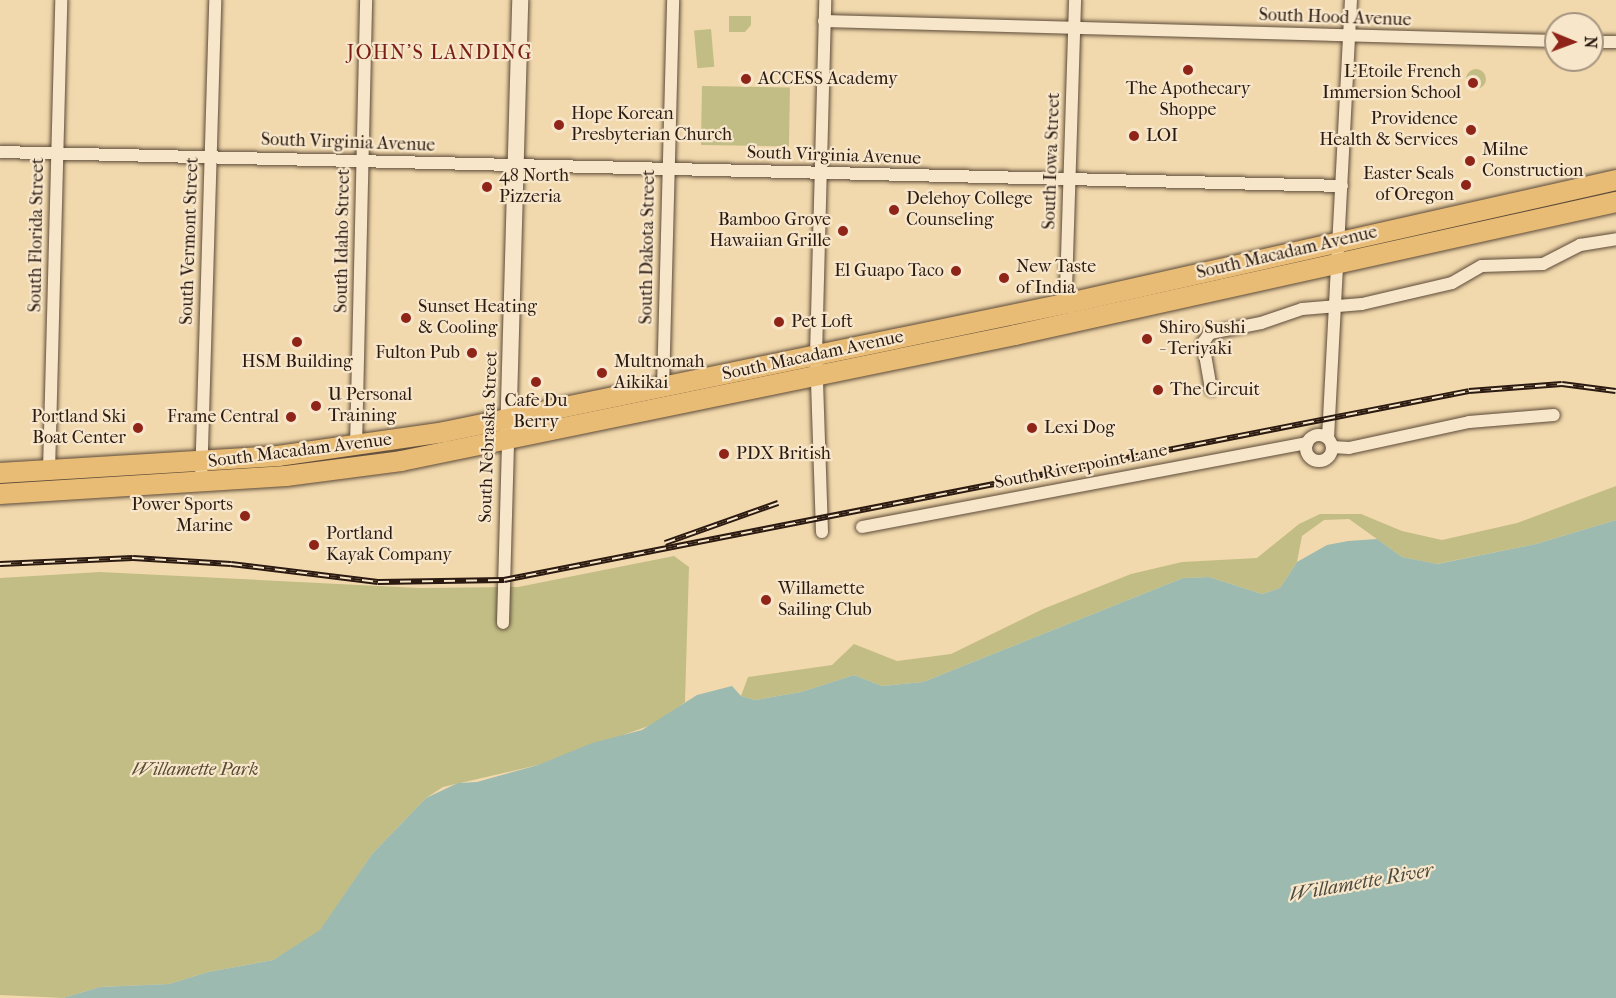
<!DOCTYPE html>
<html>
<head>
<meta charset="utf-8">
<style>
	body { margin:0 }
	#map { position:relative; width:1616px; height:998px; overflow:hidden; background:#f2d9ad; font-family:"IM FELL French Canon",serif }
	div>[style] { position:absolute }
	.green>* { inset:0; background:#c2bd85; transform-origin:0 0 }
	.round { border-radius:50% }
	.water>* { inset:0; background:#9cbaaf }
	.roads { filter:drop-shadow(0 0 2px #5c4a38) drop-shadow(0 0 2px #5c4a38) }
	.street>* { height:12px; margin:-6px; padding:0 6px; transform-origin:6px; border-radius:6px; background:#f7e6ca }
	.street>.ring { margin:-6px; padding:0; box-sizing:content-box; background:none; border:12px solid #f7e6ca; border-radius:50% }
	.secondary>* { height:16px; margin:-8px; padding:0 8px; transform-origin:8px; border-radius:8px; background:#f7e6ca }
	.primary>* { height:20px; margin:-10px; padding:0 10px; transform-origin:10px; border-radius:10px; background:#e9bc76 }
	.rail>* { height:6px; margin-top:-3px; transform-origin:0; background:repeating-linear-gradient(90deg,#f7e6ca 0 11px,#2a1a11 0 22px); box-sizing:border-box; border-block:2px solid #2a1a11 }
	.dots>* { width:16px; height:16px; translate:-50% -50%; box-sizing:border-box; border:3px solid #f7e6ca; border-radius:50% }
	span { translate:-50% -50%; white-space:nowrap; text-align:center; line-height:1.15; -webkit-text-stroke:4.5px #f7e6ca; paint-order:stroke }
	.street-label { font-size:18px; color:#2a1a11 }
	.poi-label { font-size:18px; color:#2a1a11 }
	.right { translate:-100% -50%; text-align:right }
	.left { translate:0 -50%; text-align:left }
	.park-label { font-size:18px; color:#584b34; font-style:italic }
	.neighbourhood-label { font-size:20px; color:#7a1f14; letter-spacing:1.5px }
	.water-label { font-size:20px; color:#4c4a40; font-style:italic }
	.north { position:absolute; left:1544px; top:12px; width:60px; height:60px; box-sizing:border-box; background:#f7e6ca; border:2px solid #a59480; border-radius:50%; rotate:91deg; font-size:16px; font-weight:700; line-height:24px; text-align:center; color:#2a1a11 }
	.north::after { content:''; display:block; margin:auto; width:21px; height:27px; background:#8f2418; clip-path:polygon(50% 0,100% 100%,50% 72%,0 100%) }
</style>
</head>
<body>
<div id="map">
	<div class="green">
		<div style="clip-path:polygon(729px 16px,751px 16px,751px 25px,745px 32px,729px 32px)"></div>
		<div style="left:711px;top:29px;width:38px;height:17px;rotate:85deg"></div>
		<div class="round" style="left:1466px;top:69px;width:20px;height:20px"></div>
		<div style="left:702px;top:86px;width:88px;height:59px;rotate:1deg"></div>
		<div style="clip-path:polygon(1616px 486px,1616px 520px,1536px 544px,1436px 564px,1402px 557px,1349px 519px,1324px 520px,1302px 536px,1297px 562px,1280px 588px,1262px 594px,1209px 577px,1183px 578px,923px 682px,882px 686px,854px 675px,801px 692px,755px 700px,741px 696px,748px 677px,832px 665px,854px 644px,897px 661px,951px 654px,1043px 609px,1131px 574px,1182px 562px,1257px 558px,1299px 524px,1320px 514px,1361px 514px,1402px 531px,1442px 540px,1517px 523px)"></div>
		<div style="clip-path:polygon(674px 556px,689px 567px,685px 702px,660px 722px,538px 765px,443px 787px,426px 798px,372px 854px,320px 931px,273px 960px,208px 972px,169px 984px,100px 987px,63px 998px,0 995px,0 578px,100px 572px,419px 588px,518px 587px)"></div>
	</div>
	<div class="water">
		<div style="clip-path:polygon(1616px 520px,1616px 998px,63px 998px,100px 987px,169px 984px,208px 972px,273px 960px,320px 930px,372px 854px,426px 798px,458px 783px,477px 782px,538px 765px,592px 743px,642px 730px,697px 695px,732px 686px,741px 696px,755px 700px,801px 692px,854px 675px,882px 686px,923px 682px,1183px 578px,1209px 577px,1262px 594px,1280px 588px,1297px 562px,1327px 545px,1348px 541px,1377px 539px,1402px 557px,1437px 564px,1536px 544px)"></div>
	</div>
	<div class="roads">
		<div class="street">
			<div style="left:824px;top:21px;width:732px;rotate:1.57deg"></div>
			<div style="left:1592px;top:42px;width:24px"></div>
			<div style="left:0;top:152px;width:1342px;rotate:1.45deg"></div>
			<div style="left:1071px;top:307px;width:19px;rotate:-106deg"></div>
			<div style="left:1066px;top:289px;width:289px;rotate:-88.2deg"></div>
			<div style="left:663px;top:388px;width:388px;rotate:-88.5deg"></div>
			<div style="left:1211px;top:389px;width:47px;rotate:-99.9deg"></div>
			<div style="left:1203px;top:343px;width:12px;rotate:-55deg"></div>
			<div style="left:1210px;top:333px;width:52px;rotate:-11.1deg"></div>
			<div style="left:1261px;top:323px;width:43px;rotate:-18.9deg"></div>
			<div style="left:1302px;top:309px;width:60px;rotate:-4.8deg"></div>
			<div style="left:1362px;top:304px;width:92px;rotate:-13.1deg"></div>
			<div style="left:1452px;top:283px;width:34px;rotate:-30deg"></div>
			<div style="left:1482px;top:266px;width:61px;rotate:-1.9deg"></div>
			<div style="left:1543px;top:264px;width:42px;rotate:-27.2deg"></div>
			<div style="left:1580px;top:245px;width:36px;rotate:-9deg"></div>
			<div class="ring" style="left:1306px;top:435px;width:14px;height:14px"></div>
			<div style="left:1328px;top:438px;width:439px;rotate:-87deg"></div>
			<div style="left:356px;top:447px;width:447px;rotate:-88.7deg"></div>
			<div style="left:1332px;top:447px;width:17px;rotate:3deg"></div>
			<div style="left:1349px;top:448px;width:123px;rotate:-12.2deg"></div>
			<div style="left:1469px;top:422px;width:85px;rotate:-4.7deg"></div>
			<div style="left:49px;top:471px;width:471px;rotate:-88.5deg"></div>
			<div style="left:201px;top:482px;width:482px;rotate:-88.3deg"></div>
			<div style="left:862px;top:527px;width:453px;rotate:-10.7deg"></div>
			<div style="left:822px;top:532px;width:177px;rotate:-91.9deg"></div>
			<div style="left:816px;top:355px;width:355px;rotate:-88.5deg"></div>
			<div style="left:503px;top:623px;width:184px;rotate:-88.4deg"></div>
		</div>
		<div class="secondary">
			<div style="left:508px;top:439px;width:439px;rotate:-88.4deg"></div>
		</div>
		<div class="primary">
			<div style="left:0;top:473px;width:279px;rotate:-3.5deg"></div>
			<div style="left:278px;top:456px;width:168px;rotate:-8.2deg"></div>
			<div style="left:444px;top:432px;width:638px;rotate:-11.66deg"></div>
			<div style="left:1069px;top:303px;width:561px;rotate:-12.67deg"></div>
			<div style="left:0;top:494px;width:287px;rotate:-3.6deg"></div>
			<div style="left:286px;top:476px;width:116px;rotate:-7.4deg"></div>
			<div style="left:401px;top:461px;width:627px;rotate:-11.6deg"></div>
			<div style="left:1015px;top:335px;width:616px;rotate:-12.48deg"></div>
		</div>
	</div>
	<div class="rail">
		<div style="left:665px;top:543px;width:120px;rotate:-19.5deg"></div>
		<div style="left:0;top:564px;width:133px;rotate:-2.6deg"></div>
		<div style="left:133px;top:558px;width:98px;rotate:3.5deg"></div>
		<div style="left:231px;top:564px;width:148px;rotate:7deg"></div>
		<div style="left:378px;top:582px;width:126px;rotate:-0.9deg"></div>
		<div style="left:504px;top:580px;width:983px;rotate:-11.08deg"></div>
		<div style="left:1469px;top:391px;width:93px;rotate:-4.3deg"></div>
		<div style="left:1562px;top:384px;width:54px;rotate:7.4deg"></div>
	</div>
	<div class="dots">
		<div style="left:1188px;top:70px;background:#8f2418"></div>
		<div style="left:746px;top:79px;background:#8f2418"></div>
		<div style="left:1473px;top:83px;background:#8f2418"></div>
		<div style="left:559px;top:125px;background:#8f2418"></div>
		<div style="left:1471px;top:130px;background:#8f2418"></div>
		<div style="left:1134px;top:136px;background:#8f2418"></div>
		<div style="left:1470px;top:161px;background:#8f2418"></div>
		<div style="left:1466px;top:185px;background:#8f2418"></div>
		<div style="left:487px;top:187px;background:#8f2418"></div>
		<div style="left:894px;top:210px;background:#8f2418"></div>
		<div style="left:843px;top:231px;background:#8f2418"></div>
		<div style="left:956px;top:271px;background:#8f2418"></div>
		<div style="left:1004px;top:278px;background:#8f2418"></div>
		<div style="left:406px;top:318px;background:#8f2418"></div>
		<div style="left:779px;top:322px;background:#8f2418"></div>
		<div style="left:1147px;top:339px;background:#8f2418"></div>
		<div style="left:297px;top:342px;background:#8f2418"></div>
		<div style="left:472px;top:353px;background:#8f2418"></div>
		<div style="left:602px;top:373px;background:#8f2418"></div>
		<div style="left:536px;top:382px;background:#8f2418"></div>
		<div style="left:1158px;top:390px;background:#8f2418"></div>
		<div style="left:316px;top:406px;background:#8f2418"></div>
		<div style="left:291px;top:417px;background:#8f2418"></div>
		<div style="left:138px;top:428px;background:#8f2418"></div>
		<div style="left:1032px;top:428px;background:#8f2418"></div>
		<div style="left:724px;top:454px;background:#8f2418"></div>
		<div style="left:245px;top:516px;background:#8f2418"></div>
		<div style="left:314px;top:545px;background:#8f2418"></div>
		<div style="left:766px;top:600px;background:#8f2418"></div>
	</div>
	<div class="street-label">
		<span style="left:1335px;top:18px;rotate:2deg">South Hood Avenue</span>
		<span style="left:348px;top:143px;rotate:2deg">South Virginia Avenue</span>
		<span style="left:834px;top:156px;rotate:2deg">South Virginia Avenue</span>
		<span style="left:1052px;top:161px;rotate:-88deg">South Iowa Street</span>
		<span style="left:37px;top:235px;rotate:-89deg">South Florida Street</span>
		<span style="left:190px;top:241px;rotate:-88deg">South Vermont Street</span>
		<span style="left:343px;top:241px;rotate:-89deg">South Idaho Street</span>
		<span style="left:648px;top:247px;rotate:-89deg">South Dakota Street</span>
		<span style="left:1287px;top:253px;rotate:-13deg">South Macadam Avenue</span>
		<span style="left:813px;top:356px;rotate:-12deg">South Macadam Avenue</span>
		<span style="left:489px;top:437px;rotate:-88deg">South Nebraska Street</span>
		<span style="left:300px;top:451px;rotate:-7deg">South Macadam Avenue</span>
		<span style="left:1081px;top:467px;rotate:-11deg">South Riverpoint Lane</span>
	</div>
	<div class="poi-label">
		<span class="right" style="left:1461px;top:83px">L'Etoile French<br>Immersion School</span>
		<span class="left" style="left:758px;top:79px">ACCESS Academy</span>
		<span style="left:1188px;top:100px">The Apothecary<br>Shoppe</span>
		<span class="left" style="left:571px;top:125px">Hope Korean<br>Presbyterian Church</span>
		<span class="right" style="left:1458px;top:130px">Providence<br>Health &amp; Services</span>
		<span class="left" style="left:1146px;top:136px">LOI</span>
		<span class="left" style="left:1482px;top:161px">Milne<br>Construction</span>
		<span class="right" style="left:1454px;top:185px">Easter Seals<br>of Oregon</span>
		<span class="left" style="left:499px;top:187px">48 North<br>Pizzeria</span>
		<span class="left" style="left:906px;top:210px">Delehoy College<br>Counseling</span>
		<span class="right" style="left:831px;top:231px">Bamboo Grove<br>Hawaiian Grille</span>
		<span class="left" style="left:1016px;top:278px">New Taste<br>of India</span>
		<span class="right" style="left:944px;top:271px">El Guapo Taco</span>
		<span class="left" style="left:418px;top:318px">Sunset Heating<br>&amp; Cooling</span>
		<span class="left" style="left:791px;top:322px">Pet Loft</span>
		<span class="left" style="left:1159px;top:339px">Shiro Sushi<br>- Teriyaki</span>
		<span class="right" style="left:460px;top:353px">Fulton Pub</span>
		<span style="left:297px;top:362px">HSM Building</span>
		<span class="left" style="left:614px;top:373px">Multnomah<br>Aikikai</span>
		<span class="left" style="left:1170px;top:390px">The Circuit</span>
		<span class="left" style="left:328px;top:406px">U Personal<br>Training</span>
		<span style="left:536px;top:412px">Cafe Du<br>Berry</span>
		<span class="right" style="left:279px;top:417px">Frame Central</span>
		<span class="right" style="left:126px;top:428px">Portland Ski<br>Boat Center</span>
		<span class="left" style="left:1044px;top:428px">Lexi Dog</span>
		<span class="left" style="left:736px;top:454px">PDX British</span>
		<span class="right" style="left:233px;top:516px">Power Sports<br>Marine</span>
		<span class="left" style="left:326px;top:545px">Portland<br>Kayak Company</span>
		<span class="left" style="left:778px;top:600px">Willamette<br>Sailing Club</span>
	</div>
	<div class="park-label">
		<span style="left:195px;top:770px">Willamette Park</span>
	</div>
	<div class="neighbourhood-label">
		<span style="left:440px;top:52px">JOHN'S LANDING</span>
	</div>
	<div class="water-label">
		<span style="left:1361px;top:882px;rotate:-10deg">Willamette River</span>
	</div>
	<div class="north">N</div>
</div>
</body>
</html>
